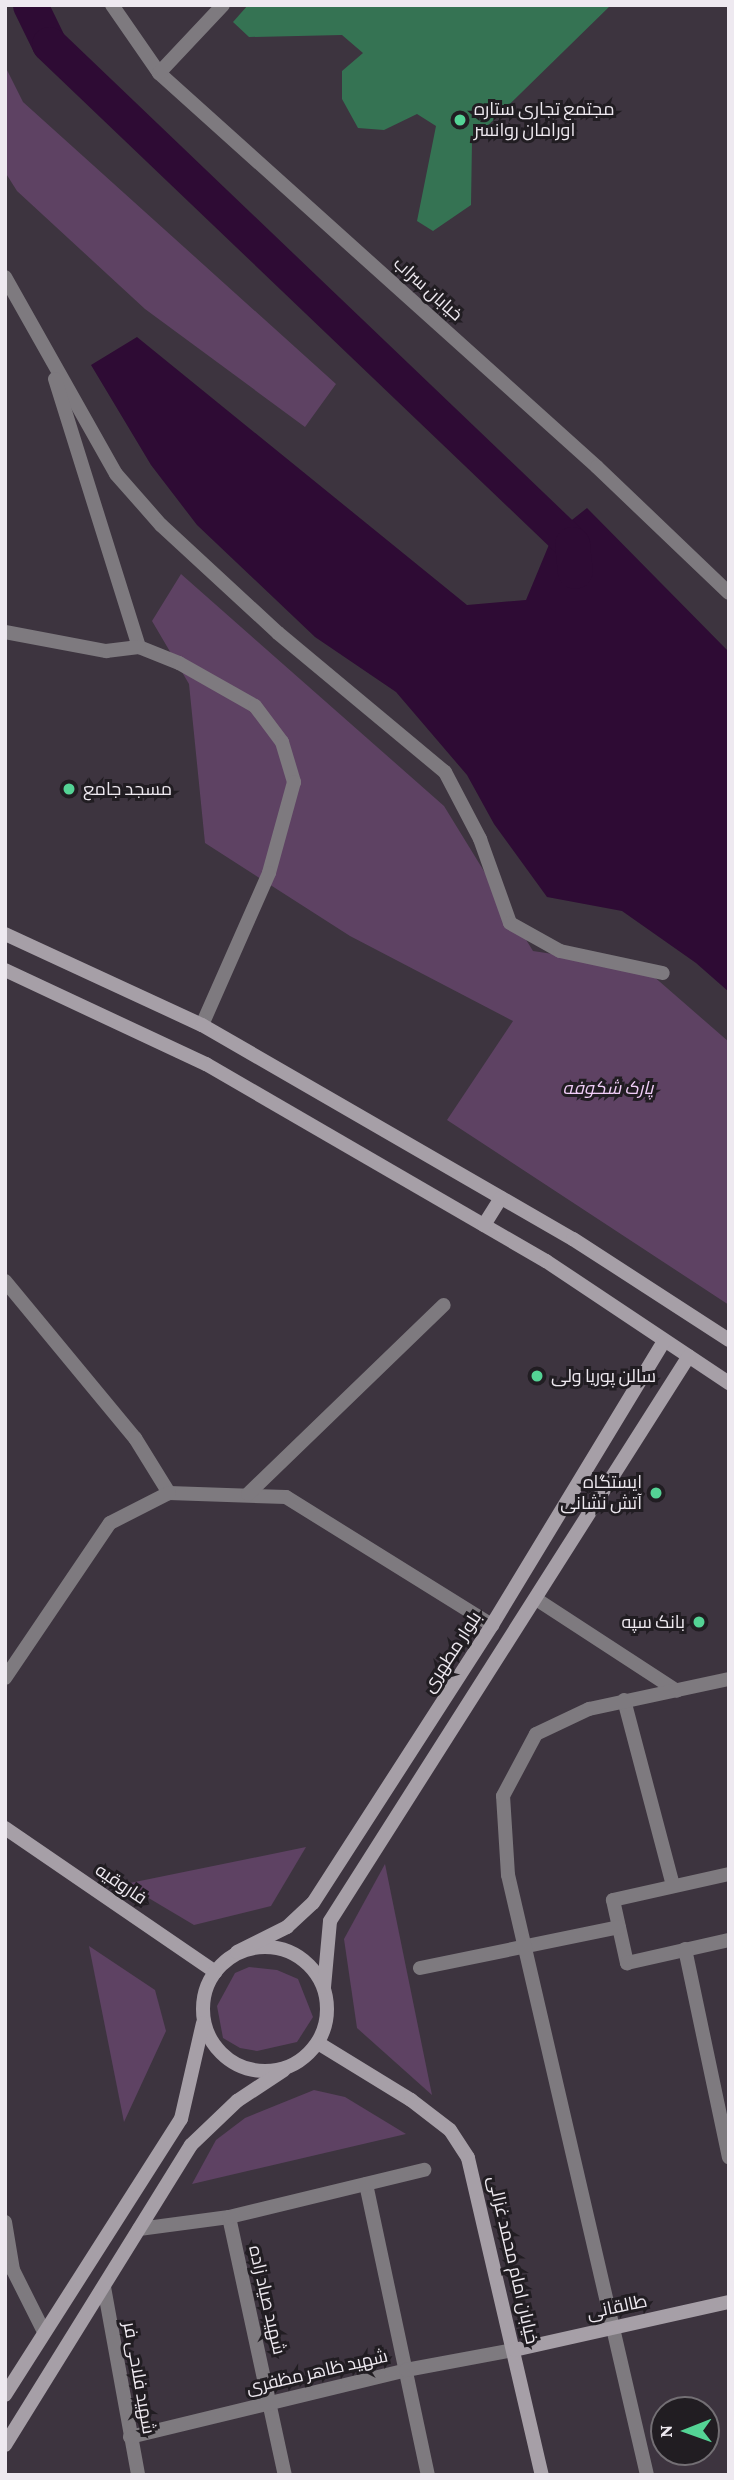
<!DOCTYPE html>
<html>
<head>
<meta charset="utf-8">
<style>
	body { margin:0 }
	#map { position:relative; width:734px; height:2480px; overflow:hidden; background:#3d343f; font-family:"Crimson Pro",Cairo,serif }
	div>[style] { position:absolute }
	.green>* { inset:0; background:#5e4263 }
	.water>* { inset:0; background:#2e0b34 }
	.river>* { height:35px; margin:-17.5px; padding:0 17.5px; transform-origin:17.5px; border-radius:17.5px; background:#2e0b34 }
	.building>* { inset:0; background:#357353 }
	.street>* { height:14px; margin:-7px; padding:0 7px; transform-origin:7px; border-radius:7px; background:#7e7a7f }
	.secondary>* { height:14px; margin:-7px; padding:0 7px; transform-origin:7px; border-radius:7px; background:#a69fa7 }
	.secondary>.ring { margin:-7px; padding:0; box-sizing:content-box; background:none; border:14px solid #a69fa7; border-radius:50% }
	.dots>* { width:19px; height:19px; translate:-50% -50%; box-sizing:border-box; border:4px solid #211d22; border-radius:50% }
	span { translate:-50% -50%; white-space:nowrap; text-align:center; line-height:1.15; -webkit-text-stroke:6px #211d22; paint-order:stroke }
	.poi-label { font-size:18px; color:#eee9f0 }
	.left { translate:0 -50%; text-align:left }
	.right { translate:-100% -50%; text-align:right }
	.street-label { font-size:18px; color:#eee9f0 }
	.park-label { font-size:18px; color:#f1cef8; font-style:italic }
	.frame { position:absolute; inset:0; border:7px solid #eee9f0; pointer-events:none }
	.north { position:absolute; left:650px; top:2396px; width:70px; height:70px; box-sizing:border-box; background:#211d22; border:2px solid #736f74; border-radius:50%; rotate:269deg; font-size:19px; font-weight:700; line-height:28px; text-align:center; color:#eee9f0 }
	.north::after { content:''; display:block; margin:auto; width:24px; height:32px; background:#54d395; clip-path:polygon(50% 0,100% 100%,50% 72%,0 100%) }
</style>
</head>
<body>
<div id="map">
	<div class="green">
		<div style="clip-path:polygon(5px 66px,23px 102px,336px 384px,305px 427px,145px 309px,17px 191px,5px 172px)"></div>
		<div style="clip-path:polygon(181px 574px,444px 806px,533px 951px,644px 968px,729px 1042px,729px 1305px,447px 1120px,513px 1021px,350px 936px,205px 843px,189px 684px,152px 621px)"></div>
		<div style="clip-path:polygon(306px 1847px,271px 1906px,194px 1925px,125px 1884px)"></div>
		<div style="clip-path:polygon(385px 1864px,432px 2095px,357px 2028px,344px 1939px)"></div>
		<div style="clip-path:polygon(89px 1946px,155px 1990px,166px 2031px,124px 2122px)"></div>
		<div style="clip-path:polygon(249px 1967px,277px 1970px,298px 1979px,313px 2017px,297px 2042px,257px 2051px,240px 2048px,223px 2038px,217px 2006px,235px 1973px)"></div>
		<div style="clip-path:polygon(314px 2090px,345px 2097px,406px 2134px,192px 2184px,216px 2140px,245px 2118px)"></div>
	</div>
	<div class="water">
		<div style="clip-path:polygon(137px 337px,467px 605px,526px 600px,553px 535px,587px 508px,729px 652px,729px 992px,696px 963px,622px 911px,547px 897px,494px 824px,467px 775px,396px 692px,315px 637px,197px 525px,151px 465px,91px 365px)"></div>
	</div>
	<div class="river">
		<div style="left:30px;top:5px;width:43px;rotate:64deg"></div>
		<div style="left:49px;top:44px;width:724px;rotate:43.71deg"></div>
		<div style="left:572px;top:544px;width:27px;rotate:84deg"></div>
	</div>
	<div class="building">
		<div style="clip-path:polygon(248px 5px,611px 5px,472px 141px,471px 205px,433px 231px,417px 221px,436px 126px,417px 114px,384px 130px,358px 128px,342px 99px,342px 71px,363px 53px,342px 35px,249px 37px,233px 22px)"></div>
	</div>
	<div class="street">
		<div style="left:112px;top:5px;width:83px;rotate:55.3deg"></div>
		<div style="left:159px;top:73px;width:589px;rotate:41.97deg"></div>
		<div style="left:597px;top:467px;width:182px;rotate:43.7deg"></div>
		<div style="left:159px;top:73px;width:93px;rotate:-46.7deg"></div>
		<div style="left:5px;top:277px;width:226px;rotate:60.6deg"></div>
		<div style="left:116px;top:474px;width:68px;rotate:48.6deg"></div>
		<div style="left:161px;top:525px;width:159px;rotate:42.7deg"></div>
		<div style="left:278px;top:633px;width:217px;rotate:39.8deg"></div>
		<div style="left:445px;top:772px;width:76px;rotate:62.4deg"></div>
		<div style="left:480px;top:839px;width:89px;rotate:70.3deg"></div>
		<div style="left:510px;top:923px;width:57px;rotate:29.2deg"></div>
		<div style="left:560px;top:951px;width:105px;rotate:12.1deg"></div>
		<div style="left:55px;top:379px;width:281px;rotate:72.6deg"></div>
		<div style="left:139px;top:647px;width:43px;rotate:21.8deg"></div>
		<div style="left:179px;top:663px;width:87px;rotate:29.5deg"></div>
		<div style="left:255px;top:706px;width:45px;rotate:53.1deg"></div>
		<div style="left:282px;top:742px;width:42px;rotate:73.3deg"></div>
		<div style="left:294px;top:782px;width:94px;rotate:105.4deg"></div>
		<div style="left:269px;top:873px;width:166px;rotate:113.8deg"></div>
		<div style="left:5px;top:632px;width:103px;rotate:10.7deg"></div>
		<div style="left:106px;top:651px;width:33px;rotate:-7deg"></div>
		<div style="left:5px;top:1281px;width:204px;rotate:50.4deg"></div>
		<div style="left:135px;top:1438px;width:65px;rotate:58.3deg"></div>
		<div style="left:169px;top:1493px;width:117px;rotate:2deg"></div>
		<div style="left:286px;top:1497px;width:243px;rotate:31.9deg"></div>
		<div style="left:248px;top:1494px;width:272px;rotate:-44deg"></div>
		<div style="left:536px;top:1599px;width:168px;rotate:33.1deg"></div>
		<div style="left:5px;top:1678px;width:187px;rotate:-55.9deg"></div>
		<div style="left:110px;top:1523px;width:66px;rotate:-27deg"></div>
		<div style="left:624px;top:1700px;width:192px;rotate:75.2deg"></div>
		<div style="left:729px;top:1874px;width:119px;rotate:167.4deg"></div>
		<div style="left:613px;top:1900px;width:65px;rotate:77.5deg"></div>
		<div style="left:627px;top:1963px;width:105px;rotate:-12.7deg"></div>
		<div style="left:685px;top:1949px;width:213px;rotate:78.1deg"></div>
		<div style="left:420px;top:1968px;width:203px;rotate:-11.6deg"></div>
		<div style="left:366px;top:2184px;width:298px;rotate:78deg"></div>
		<div style="left:229px;top:2217px;width:264px;rotate:77.8deg"></div>
		<div style="left:5px;top:2222px;width:49px;rotate:80.5deg"></div>
		<div style="left:13px;top:2270px;width:69px;rotate:63.4deg"></div>
		<div style="left:139px;top:2229px;width:91px;rotate:-7.6deg"></div>
		<div style="left:229px;top:2217px;width:201px;rotate:-13.6deg"></div>
		<div style="left:104px;top:2287px;width:191px;rotate:79.7deg"></div>
		<div style="left:130px;top:2437px;width:284px;rotate:-13.6deg"></div>
		<div style="left:406px;top:2370px;width:110px;rotate:-10.5deg"></div>
		<div style="left:647px;top:2475px;width:616px;rotate:-103.04deg"></div>
		<div style="left:508px;top:1875px;width:79px;rotate:-93.6deg"></div>
		<div style="left:503px;top:1796px;width:70px;rotate:-62deg"></div>
		<div style="left:536px;top:1734px;width:59px;rotate:-25.3deg"></div>
		<div style="left:589px;top:1709px;width:143px;rotate:-12.1deg"></div>
	</div>
	<div class="secondary">
		<div style="left:5px;top:934px;width:217px;rotate:24.8deg"></div>
		<div style="left:202px;top:1025px;width:428px;rotate:30deg"></div>
		<div style="left:573px;top:1239px;width:186px;rotate:32.9deg"></div>
		<div style="left:5px;top:970px;width:222px;rotate:25.1deg"></div>
		<div style="left:206px;top:1064px;width:393px;rotate:30.1deg"></div>
		<div style="left:546px;top:1261px;width:220px;rotate:33.7deg"></div>
		<div style="left:484px;top:1225px;width:32px;rotate:-58deg"></div>
		<div style="left:5px;top:1828px;width:255px;rotate:34.4deg"></div>
		<div class="ring" style="left:203px;top:1947px;width:110px;height:110px"></div>
		<div style="left:237px;top:1952px;width:56px;rotate:-26.6deg"></div>
		<div style="left:287px;top:1927px;width:35px;rotate:-43deg"></div>
		<div style="left:313px;top:1903px;width:331px;rotate:-57.2deg"></div>
		<div style="left:492px;top:1625px;width:332px;rotate:-58.8deg"></div>
		<div style="left:324px;top:1987px;width:66px;rotate:-84.8deg"></div>
		<div style="left:330px;top:1921px;width:669px;rotate:-57.57deg"></div>
		<div style="left:318px;top:2043px;width:109px;rotate:31.5deg"></div>
		<div style="left:411px;top:2100px;width:49px;rotate:37.6deg"></div>
		<div style="left:450px;top:2130px;width:33px;rotate:57deg"></div>
		<div style="left:468px;top:2158px;width:326px;rotate:76.9deg"></div>
		<div style="left:514px;top:2350px;width:220px;rotate:-12.6deg"></div>
		<div style="left:5px;top:2395px;width:327px;rotate:-57.5deg"></div>
		<div style="left:181px;top:2119px;width:98px;rotate:-77.1deg"></div>
		<div style="left:5px;top:2445px;width:353px;rotate:-58.2deg"></div>
		<div style="left:191px;top:2145px;width:64px;rotate:-43.7deg"></div>
		<div style="left:237px;top:2101px;width:56px;rotate:-33.4deg"></div>
	</div>
	<div class="dots">
		<div style="left:460px;top:120px;background:#54d395"></div>
		<div style="left:69px;top:789px;background:#54d395"></div>
		<div style="left:537px;top:1376px;background:#54d395"></div>
		<div style="left:656px;top:1493px;background:#54d395"></div>
		<div style="left:699px;top:1622px;background:#54d395"></div>
	</div>
	<div class="poi-label">
		<span class="left" style="left:474px;top:120px">مجتمع تجاری ستاره<br>اورامان روانسر</span>
		<span class="left" style="left:83px;top:789px">مسجد جامع</span>
		<span class="left" style="left:551px;top:1376px">سالن پوریا ولی</span>
		<span class="right" style="left:642px;top:1493px">ایستگاه<br>آتش نشانی</span>
		<span class="right" style="left:685px;top:1622px">بانک سپه</span>
	</div>
	<div class="street-label">
		<span style="left:428px;top:289px;rotate:42deg">خیابان سراب</span>
		<span style="left:452px;top:1652px;rotate:-57deg">بلوار مطهری</span>
		<span style="left:121px;top:1884px;rotate:34deg">فاروقیه</span>
		<span style="left:513px;top:2260px;rotate:77deg">خیابان امام محمد غزالی</span>
		<span style="left:267px;top:2300px;rotate:77deg">شهید صیاد زاده</span>
		<span style="left:617px;top:2307px;rotate:-12deg">طالقانی</span>
		<span style="left:317px;top:2372px;rotate:-13deg">شهید ظاهر مظفری</span>
		<span style="left:139px;top:2378px;rotate:80deg">شهید فلاحی فر</span>
	</div>
	<div class="park-label">
		<span style="left:608px;top:1088px">پارک شکوفه</span>
	</div>
	<div class="frame"></div>
	<div class="north">N</div>
</div>
</body>
</html>
